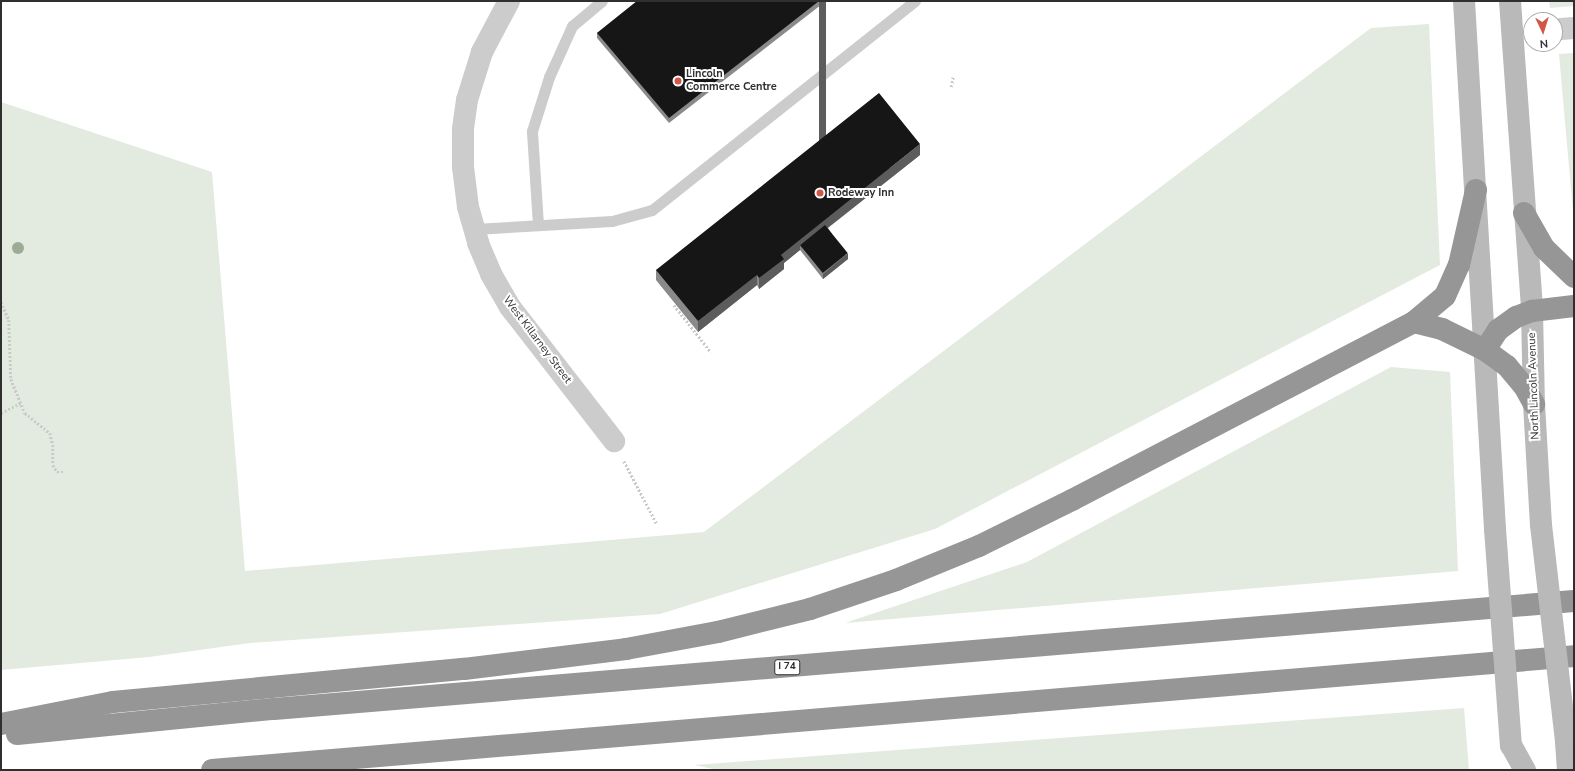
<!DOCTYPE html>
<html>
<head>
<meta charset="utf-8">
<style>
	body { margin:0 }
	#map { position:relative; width:1575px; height:771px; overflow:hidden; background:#fff; font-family:"Nunito Sans",sans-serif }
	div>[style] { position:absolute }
	.green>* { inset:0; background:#e3eadf }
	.path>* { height:2.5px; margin-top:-1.25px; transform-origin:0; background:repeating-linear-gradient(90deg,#c9c9c9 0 2px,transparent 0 4px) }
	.service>* { height:11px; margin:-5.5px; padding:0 5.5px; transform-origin:5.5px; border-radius:5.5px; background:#ccc }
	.minor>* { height:22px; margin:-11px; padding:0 11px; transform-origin:11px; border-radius:11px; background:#ccc }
	.secondary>* { height:22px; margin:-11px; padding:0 11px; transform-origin:11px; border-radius:11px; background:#b9b9b9 }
	.motorway>* { height:22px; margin:-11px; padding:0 11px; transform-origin:11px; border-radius:11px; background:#969696 }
	.secondary-bridge>* { height:22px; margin:-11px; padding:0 11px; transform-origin:11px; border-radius:11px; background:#b9b9b9 }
	.trees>* { width:12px; height:12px; margin:-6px; border-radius:50%; background:#9cab96 }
	.wall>* { inset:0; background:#8a8a8a }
	.shaded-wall>* { inset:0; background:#5c5c5c; transform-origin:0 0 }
	.building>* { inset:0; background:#161616; transform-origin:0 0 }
	.dots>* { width:11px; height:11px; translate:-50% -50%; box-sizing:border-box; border:2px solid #fff; border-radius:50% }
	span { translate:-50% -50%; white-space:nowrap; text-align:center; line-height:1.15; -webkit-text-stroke:4px #fff; paint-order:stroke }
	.shield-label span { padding:1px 3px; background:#fff; border:1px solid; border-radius:3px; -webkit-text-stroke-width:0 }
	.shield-label { font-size:10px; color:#2f2f2f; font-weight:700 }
	.poi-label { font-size:11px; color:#2f2f2f; font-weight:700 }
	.left { translate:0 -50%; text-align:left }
	.street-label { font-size:11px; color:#2f2f2f }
	.frame { position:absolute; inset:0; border:2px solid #2f2f2f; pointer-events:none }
	.north { position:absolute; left:1523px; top:12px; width:40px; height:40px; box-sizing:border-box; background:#fff; border:1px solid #acacac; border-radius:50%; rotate:176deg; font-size:11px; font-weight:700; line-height:16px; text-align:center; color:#2f2f2f }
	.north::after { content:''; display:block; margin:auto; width:14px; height:18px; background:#d15846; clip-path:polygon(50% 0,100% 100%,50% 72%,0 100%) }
</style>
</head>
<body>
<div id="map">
	<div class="green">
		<div style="clip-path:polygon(1549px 1px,1574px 1px,1574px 6px,1550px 8px)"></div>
		<div style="clip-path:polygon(1429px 24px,1440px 265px,935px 529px,660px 614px,250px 643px,149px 657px,1px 670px,1px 102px,212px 172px,245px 571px,704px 532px,1371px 28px)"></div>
		<div style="clip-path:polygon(1574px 53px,1574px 223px,1559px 54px)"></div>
		<div style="clip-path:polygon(1391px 367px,1450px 372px,1458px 571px,845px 623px,1027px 562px)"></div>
		<div style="clip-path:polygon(1464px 708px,1469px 770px,718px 770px,694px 765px)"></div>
	</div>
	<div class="path">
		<div style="left:951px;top:87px;width:10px;rotate:-79deg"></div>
		<div style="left:1px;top:302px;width:20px;rotate:66deg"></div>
		<div style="left:9px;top:320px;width:59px;rotate:88.1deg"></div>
		<div style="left:11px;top:379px;width:37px;rotate:68deg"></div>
		<div style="left:25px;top:413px;width:32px;rotate:39deg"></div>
		<div style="left:50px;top:433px;width:12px;rotate:76deg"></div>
		<div style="left:53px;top:445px;width:20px;rotate:90deg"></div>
		<div style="left:53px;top:465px;width:8px;rotate:60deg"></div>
		<div style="left:57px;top:472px;width:6px"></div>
		<div style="left:674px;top:305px;width:60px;rotate:51.8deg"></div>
		<div style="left:1px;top:413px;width:22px;rotate:-27deg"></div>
		<div style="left:624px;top:461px;width:71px;rotate:62.4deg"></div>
	</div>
	<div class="service">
		<div style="left:538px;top:225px;width:94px;rotate:-93.7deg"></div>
		<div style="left:532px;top:131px;width:57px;rotate:-72.5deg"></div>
		<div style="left:549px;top:77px;width:56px;rotate:-65.7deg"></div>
		<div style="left:572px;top:26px;width:39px;rotate:-40deg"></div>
		<div style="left:474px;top:229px;width:138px;rotate:-3.3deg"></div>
		<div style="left:612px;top:221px;width:41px;rotate:-15.4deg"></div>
		<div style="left:652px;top:210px;width:336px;rotate:-38.5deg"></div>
	</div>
	<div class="minor">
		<div style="left:509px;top:1px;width:58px;rotate:117.9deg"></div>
		<div style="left:482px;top:52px;width:50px;rotate:107.4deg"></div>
		<div style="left:467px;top:100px;width:30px;rotate:98deg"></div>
		<div style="left:463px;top:130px;width:37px;rotate:90deg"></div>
		<div style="left:463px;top:167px;width:40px;rotate:82.9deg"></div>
		<div style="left:468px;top:207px;width:37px;rotate:74deg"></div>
		<div style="left:478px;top:243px;width:34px;rotate:67deg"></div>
		<div style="left:491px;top:274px;width:38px;rotate:60deg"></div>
		<div style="left:510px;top:307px;width:170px;rotate:52.2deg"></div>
		<div style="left:1561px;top:29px;width:13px;rotate:-4deg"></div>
	</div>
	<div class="secondary">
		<div style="left:1464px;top:1px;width:529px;rotate:86.64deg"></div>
		<div style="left:1510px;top:1px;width:311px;rotate:85.9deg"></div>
		<div style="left:1532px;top:311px;width:93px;rotate:88.8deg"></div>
		<div style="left:1534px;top:404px;width:121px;rotate:86.7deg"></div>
		<div style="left:1566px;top:742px;width:28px;rotate:86deg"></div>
		<div style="left:1511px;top:745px;width:29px;rotate:61deg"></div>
	</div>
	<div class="motorway">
		<div style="left:1524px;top:213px;width:40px;rotate:60.3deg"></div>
		<div style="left:1544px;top:248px;width:42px;rotate:44deg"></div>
		<div style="left:1414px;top:322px;width:29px;rotate:14deg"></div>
		<div style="left:1442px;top:329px;width:48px;rotate:26deg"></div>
		<div style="left:1485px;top:350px;width:27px;rotate:36deg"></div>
		<div style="left:1507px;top:366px;width:26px;rotate:50deg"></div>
		<div style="left:1524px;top:386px;width:21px;rotate:61deg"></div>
		<div style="left:1485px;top:350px;width:24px;rotate:-57deg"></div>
		<div style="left:1498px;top:330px;width:22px;rotate:-36deg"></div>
		<div style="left:1516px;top:317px;width:17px;rotate:-21deg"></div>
		<div style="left:1532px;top:311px;width:42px;rotate:-6.8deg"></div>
		<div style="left:1px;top:724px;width:114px;rotate:-11.1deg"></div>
		<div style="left:113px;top:702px;width:353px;rotate:-5.4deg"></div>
		<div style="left:464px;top:669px;width:163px;rotate:-7deg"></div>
		<div style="left:626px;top:649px;width:94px;rotate:-10.5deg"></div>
		<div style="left:718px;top:632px;width:95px;rotate:-14deg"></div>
		<div style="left:810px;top:609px;width:91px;rotate:-18.6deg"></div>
		<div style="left:896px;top:580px;width:90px;rotate:-22.3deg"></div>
		<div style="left:979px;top:546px;width:104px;rotate:-26.3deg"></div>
		<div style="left:1072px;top:500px;width:386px;rotate:-27.5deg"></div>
		<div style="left:1414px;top:322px;width:40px;rotate:-40deg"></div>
		<div style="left:1445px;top:296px;width:34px;rotate:-66deg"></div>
		<div style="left:1459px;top:265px;width:77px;rotate:-77.2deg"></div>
		<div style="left:17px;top:734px;width:258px;rotate:-5.6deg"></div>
		<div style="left:274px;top:709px;width:1304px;rotate:-4.75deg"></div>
		<div style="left:212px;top:770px;width:1367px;rotate:-4.78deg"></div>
	</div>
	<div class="secondary-bridge">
		<div style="left:1541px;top:525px;width:218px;rotate:83.4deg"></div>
		<div style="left:1495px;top:529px;width:217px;rotate:85.8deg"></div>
	</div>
	<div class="trees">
		<div style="left:18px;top:248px"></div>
	</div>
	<div class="wall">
		<div style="clip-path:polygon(637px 1px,826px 1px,669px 123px,597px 38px,597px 33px)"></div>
		<div style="clip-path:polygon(920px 155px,828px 228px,848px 259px,823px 279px,800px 250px,784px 263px,784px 269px,759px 289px,757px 285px,698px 332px,656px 280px,656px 270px)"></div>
	</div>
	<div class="shaded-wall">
		<div style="left:819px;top:1px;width:7px;height:190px"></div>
		<div style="clip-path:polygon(920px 144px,920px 155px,802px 248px,800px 245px,800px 250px,784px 263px,784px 269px,759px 289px,759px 278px,781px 255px)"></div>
		<div style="clip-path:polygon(848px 253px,848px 259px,823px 279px,823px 274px)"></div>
		<div style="clip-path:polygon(757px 275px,757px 285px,698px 332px,698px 321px)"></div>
	</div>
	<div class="building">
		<div style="clip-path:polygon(637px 1px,819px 1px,669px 118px,597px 33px)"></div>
		<div style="clip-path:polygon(879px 93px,920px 144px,781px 255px,784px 259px,759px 278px,757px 275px,698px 321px,656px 270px)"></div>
		<div style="left:825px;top:225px;width:36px;height:32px;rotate:51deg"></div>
	</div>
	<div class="dots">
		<div style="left:678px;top:81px;background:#d15846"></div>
		<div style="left:820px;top:193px;background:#d15846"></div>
	</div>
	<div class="shield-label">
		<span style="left:787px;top:667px">I 74</span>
	</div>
	<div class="poi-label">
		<span class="left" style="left:686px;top:81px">Lincoln<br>Commerce Centre</span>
		<span class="left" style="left:828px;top:193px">Rodeway Inn</span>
	</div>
	<div class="street-label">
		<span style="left:537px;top:340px;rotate:53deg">West Killarney Street</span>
		<span style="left:1534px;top:386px;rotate:-92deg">North Lincoln Avenue</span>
	</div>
	<div class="frame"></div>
	<div class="north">N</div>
</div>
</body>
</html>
